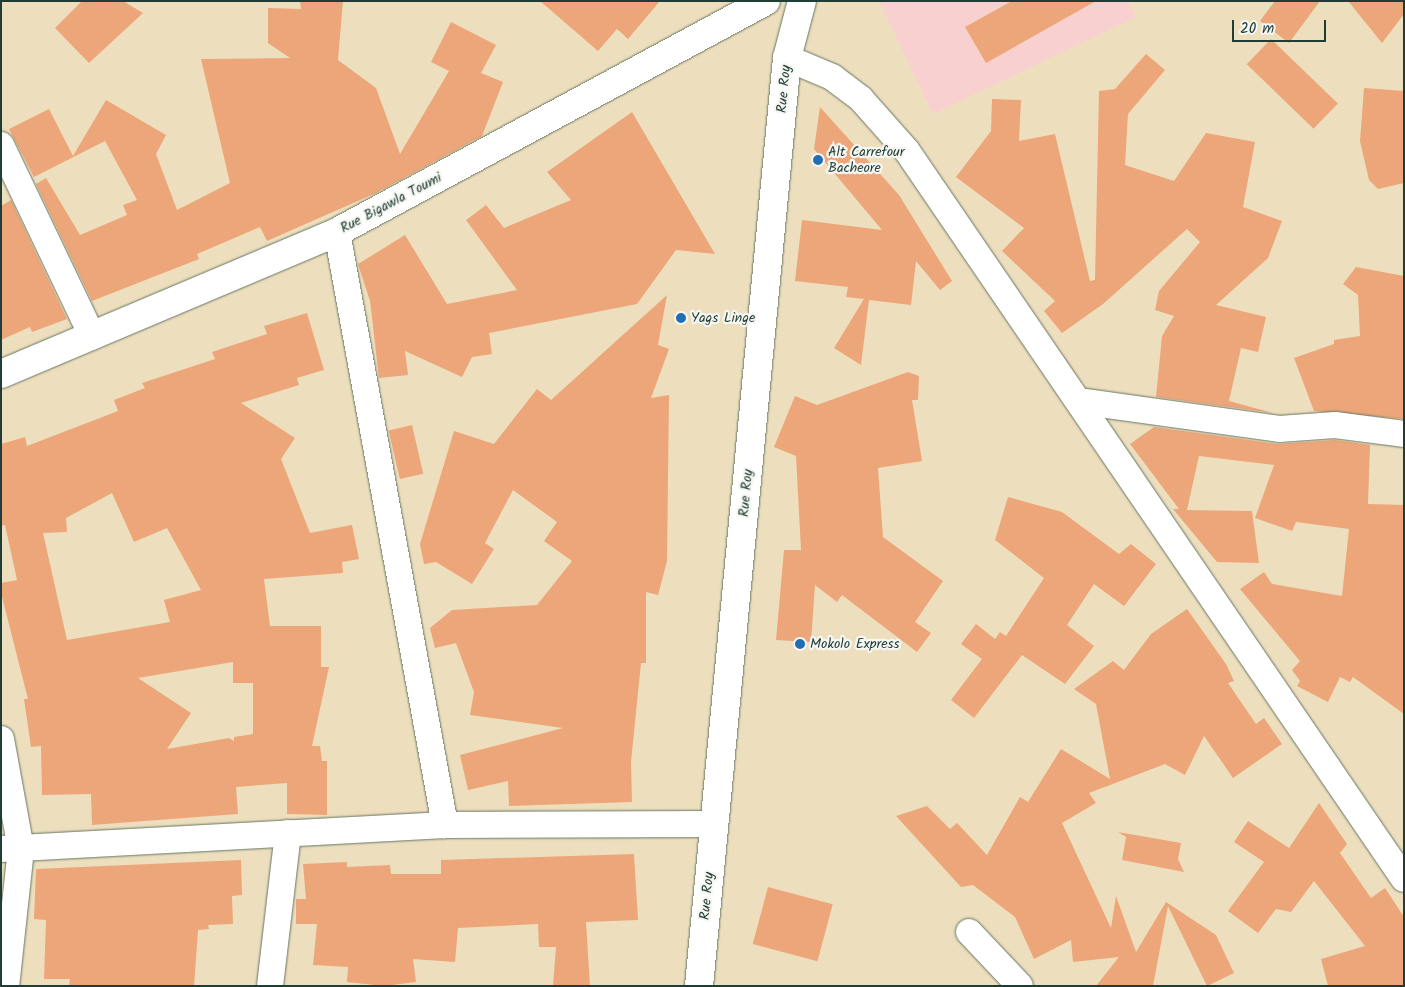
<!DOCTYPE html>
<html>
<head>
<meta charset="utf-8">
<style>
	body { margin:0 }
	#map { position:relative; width:1405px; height:987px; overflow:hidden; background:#eddfbe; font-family:Kalam,sans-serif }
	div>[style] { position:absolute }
	.built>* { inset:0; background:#f7d0cf }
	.building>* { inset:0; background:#eca679; transform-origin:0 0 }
	.roads { filter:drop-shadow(0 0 1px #677664) drop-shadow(0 0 1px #677664) }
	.minor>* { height:26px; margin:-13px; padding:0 13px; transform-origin:13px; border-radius:13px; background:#fff }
	.tertiary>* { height:28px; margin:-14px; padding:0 14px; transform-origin:14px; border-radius:14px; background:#fff }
	.secondary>* { height:28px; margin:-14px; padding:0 14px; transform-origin:14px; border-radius:14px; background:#fff }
	.dots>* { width:14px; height:14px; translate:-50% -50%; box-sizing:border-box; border:2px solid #f6f6f2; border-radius:50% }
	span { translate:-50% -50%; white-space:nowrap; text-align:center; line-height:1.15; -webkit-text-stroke:4.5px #f6f6f2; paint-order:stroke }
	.street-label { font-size:14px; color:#1f3d34 }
	.poi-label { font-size:14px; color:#1f3d34 }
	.left { translate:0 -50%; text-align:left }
	.frame { position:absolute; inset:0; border:2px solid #1f3d34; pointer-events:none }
	.scale { position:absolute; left:1232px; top:20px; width:94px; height:22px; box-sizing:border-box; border:2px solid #1f3d34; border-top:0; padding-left:6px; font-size:15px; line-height:18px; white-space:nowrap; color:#1f3d34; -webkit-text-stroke:4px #f6f6f2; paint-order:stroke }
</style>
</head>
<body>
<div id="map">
	<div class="built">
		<div style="clip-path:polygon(879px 1px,1128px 1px,1136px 17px,933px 114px)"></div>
	</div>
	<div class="building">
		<div style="clip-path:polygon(82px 1px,123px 1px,143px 13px,89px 63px,55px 28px)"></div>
		<div style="clip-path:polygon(300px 1px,343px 1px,338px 60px,376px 88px,400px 154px,449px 71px,431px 62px,451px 22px,496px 45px,481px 73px,503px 82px,482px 136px,376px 193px,267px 241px,260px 227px,197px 254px,199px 259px,92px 301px,36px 184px,46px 178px,80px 235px,127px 215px,123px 205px,137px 200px,105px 141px,34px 177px,9px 129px,49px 109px,73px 156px,106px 100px,166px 135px,156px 154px,177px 210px,230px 183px,201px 59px,290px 58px,268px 43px,268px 8px,301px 9px)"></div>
		<div style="clip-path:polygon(540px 1px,660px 1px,628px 39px,617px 29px,598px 51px)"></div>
		<div style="clip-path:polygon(1012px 1px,1096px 1px,986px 63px,965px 27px)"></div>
		<div style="clip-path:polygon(1275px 1px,1320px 1px,1289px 43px,1260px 21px)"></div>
		<div style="clip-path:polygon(1348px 1px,1404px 1px,1404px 14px,1382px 43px)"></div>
		<div style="left:1271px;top:39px;width:93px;height:35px;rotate:44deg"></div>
		<div style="clip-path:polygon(1146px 54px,1165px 70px,1128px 114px,1125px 165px,1174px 181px,1206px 133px,1255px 142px,1243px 207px,1282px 221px,1268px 258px,1216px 305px,1266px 317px,1258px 352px,1241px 348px,1229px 401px,1273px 413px,1156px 397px,1162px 336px,1174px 316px,1155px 310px,1159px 291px,1200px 242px,1187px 229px,1103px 304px,1062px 333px,1044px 311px,1055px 301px,1002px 251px,1024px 228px,956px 177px,991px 131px,992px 99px,1021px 100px,1019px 141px,1055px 134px,1090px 281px,1095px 280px,1099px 91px,1115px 89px)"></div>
		<div style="clip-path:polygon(1364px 88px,1404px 91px,1404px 183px,1378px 189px,1369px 180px,1360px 141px)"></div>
		<div style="clip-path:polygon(820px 107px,899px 195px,952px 281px,940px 290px,916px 261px,911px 305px,869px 300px,861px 365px,834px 348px,864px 299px,846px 297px,848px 287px,795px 281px,802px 220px,882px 230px,814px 149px)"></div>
		<div style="clip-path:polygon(632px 112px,715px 254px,676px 250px,637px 304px,489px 333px,492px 354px,472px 357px,462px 377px,405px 351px,408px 375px,379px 378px,370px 301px,358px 264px,405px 235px,447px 304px,517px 290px,466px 220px,486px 205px,504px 228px,571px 200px,547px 172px)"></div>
		<div style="clip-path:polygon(11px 200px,67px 319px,32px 332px,30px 327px,1px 340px,1px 206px)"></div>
		<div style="clip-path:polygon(1356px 267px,1404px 276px,1404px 419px,1314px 411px,1294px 358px,1334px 344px,1334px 340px,1360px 336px,1358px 295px,1343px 284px)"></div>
		<div style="clip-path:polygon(667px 295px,658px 345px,669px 349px,651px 398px,669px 395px,667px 561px,658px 595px,646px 592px,646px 663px,641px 663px,631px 762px,632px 802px,509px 806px,508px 781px,468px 790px,460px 755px,563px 728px,470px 715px,474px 692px,456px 643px,435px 648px,430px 628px,452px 610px,537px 605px,572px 561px,544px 541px,557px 522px,513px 490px,485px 543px,494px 549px,472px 584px,436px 562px,424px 564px,420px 544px,454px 431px,494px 444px,537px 389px,551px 400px)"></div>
		<div style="clip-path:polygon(evenodd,307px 313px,324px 370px,297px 378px,299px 385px,241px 403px,295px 438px,281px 459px,310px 533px,352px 525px,359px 559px,342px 562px,343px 573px,264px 579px,270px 626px,321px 626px,321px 667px,329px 667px,312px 746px,320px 746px,322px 761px,327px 761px,327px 815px,287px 814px,287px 783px,236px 787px,238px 814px,92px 825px,91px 794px,42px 795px,41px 746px,31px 747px,24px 699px,28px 699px,1px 593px,1px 583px,17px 580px,5px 525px,1px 526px,1px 444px,25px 437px,27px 446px,118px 411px,114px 400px,145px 388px,142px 383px,215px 359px,212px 352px,267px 334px,264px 326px,307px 313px,112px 493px,134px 542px,167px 528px,201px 590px,164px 600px,170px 622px,67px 640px,43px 533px,67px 532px,66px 518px,112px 493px,307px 313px,233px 662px,233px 683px,253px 683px,253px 734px,234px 737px,234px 741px,229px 738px,167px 749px,191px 713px,138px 678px,233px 662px)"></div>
		<div style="clip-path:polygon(908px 372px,919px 376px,918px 400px,912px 400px,922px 461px,878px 468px,883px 537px,943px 581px,915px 622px,931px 633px,917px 652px,842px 595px,837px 602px,815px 585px,811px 642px,776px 640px,784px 550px,801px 550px,796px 456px,774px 447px,795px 396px,817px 405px)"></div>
		<div style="left:412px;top:425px;width:50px;height:24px;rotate:77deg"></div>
		<div style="clip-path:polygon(1154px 427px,1277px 444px,1335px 440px,1370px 445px,1368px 504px,1404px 505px,1404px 714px,1353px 677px,1350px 682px,1340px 677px,1328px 702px,1297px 686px,1300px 681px,1292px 670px,1300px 661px,1240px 589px,1264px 572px,1272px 584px,1342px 596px,1349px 529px,1296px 522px,1292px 531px,1255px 518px,1274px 465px,1199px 456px,1187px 510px,1252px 511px,1259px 563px,1217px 562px,1173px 509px,1179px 509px,1130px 444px)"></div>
		<div style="clip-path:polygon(1008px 497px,1062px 512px,1119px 554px,1131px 544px,1156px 564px,1124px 606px,1094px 584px,1067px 625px,1094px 646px,1065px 684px,1022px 655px,974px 718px,951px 700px,982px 659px,961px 644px,976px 624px,995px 639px,1000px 632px,1006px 636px,1044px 578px,995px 540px)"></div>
		<div style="clip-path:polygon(1187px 609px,1226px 664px,1234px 681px,1228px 683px,1256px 724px,1264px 718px,1282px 744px,1233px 778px,1204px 736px,1185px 775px,1165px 764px,1089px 793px,1096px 803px,1062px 823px,1111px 928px,1116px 896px,1136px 952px,1166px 902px,1216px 935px,1234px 973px,1207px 986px,1168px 906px,1153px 986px,1096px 986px,1119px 957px,1073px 962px,1071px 940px,1034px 959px,1015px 917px,973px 885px,961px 887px,896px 816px,927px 806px,950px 829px,957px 823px,987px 855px,1020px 797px,1028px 802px,1061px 749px,1110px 779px,1096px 704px,1074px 689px,1113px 661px,1124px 670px,1151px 634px)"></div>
		<div style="clip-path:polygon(1319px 803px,1347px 844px,1340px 853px,1371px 898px,1385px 888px,1404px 917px,1404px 986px,1328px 986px,1321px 959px,1365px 946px,1314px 881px,1291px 912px,1276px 909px,1258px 933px,1228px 911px,1264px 862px,1234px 842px,1248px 821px,1289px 848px)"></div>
		<div style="clip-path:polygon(1118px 832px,1181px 843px,1178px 859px,1184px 872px,1122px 860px,1126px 837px)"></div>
		<div style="clip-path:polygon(634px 854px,638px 920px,586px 922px,590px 986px,553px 986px,556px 947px,539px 947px,538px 924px,458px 928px,455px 962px,413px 959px,416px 982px,384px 986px,347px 982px,348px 967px,313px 965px,317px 924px,296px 924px,296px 899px,306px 899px,303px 864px,347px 862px,347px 867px,390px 865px,391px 874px,441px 874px,441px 860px)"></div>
		<div style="clip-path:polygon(241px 860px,242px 895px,232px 896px,233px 924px,208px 925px,209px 929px,198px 930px,194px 986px,69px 986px,70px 979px,44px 979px,46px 920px,34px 919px,36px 869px)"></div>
		<div style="left:768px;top:887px;width:67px;height:59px;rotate:15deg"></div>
	</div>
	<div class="roads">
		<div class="minor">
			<div style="left:787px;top:58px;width:49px;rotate:22.9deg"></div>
			<div style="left:832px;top:77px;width:36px;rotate:37deg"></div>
			<div style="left:861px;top:99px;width:69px;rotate:48.5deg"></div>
			<div style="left:907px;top:151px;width:881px;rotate:55.68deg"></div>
			<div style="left:1px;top:145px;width:212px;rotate:64.5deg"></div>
			<div style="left:337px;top:232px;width:603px;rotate:79.68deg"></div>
			<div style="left:1078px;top:401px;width:203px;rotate:7.9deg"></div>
			<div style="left:1279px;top:429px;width:56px;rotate:-4.1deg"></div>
			<div style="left:1335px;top:425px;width:70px;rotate:7.4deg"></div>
			<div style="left:1px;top:739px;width:112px;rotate:79.7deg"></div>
			<div style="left:21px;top:849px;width:138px;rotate:96.2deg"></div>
			<div style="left:1px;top:849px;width:445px;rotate:-3.1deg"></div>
			<div style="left:445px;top:825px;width:269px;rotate:-0.2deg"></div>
			<div style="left:969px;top:932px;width:74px;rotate:46.6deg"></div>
			<div style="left:270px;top:986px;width:154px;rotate:-83.3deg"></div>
		</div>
		<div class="tertiary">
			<div style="left:1px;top:374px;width:365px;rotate:-22.9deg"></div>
			<div style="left:337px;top:232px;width:487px;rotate:-28.3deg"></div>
		</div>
		<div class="secondary">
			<div style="left:699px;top:986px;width:932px;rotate:-84.58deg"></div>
			<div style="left:787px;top:58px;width:59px;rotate:-75.3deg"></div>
		</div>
	</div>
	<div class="dots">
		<div style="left:818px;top:160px;background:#1f6fb2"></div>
		<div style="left:681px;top:318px;background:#1f6fb2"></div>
		<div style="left:800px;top:644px;background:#1f6fb2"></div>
	</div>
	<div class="street-label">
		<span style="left:784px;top:89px;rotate:-85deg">Rue Roy</span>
		<span style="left:391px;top:203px;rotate:-28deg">Rue Bigawla Toumi</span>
		<span style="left:746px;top:493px;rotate:-85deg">Rue Roy</span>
		<span style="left:707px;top:896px;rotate:-85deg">Rue Roy</span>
	</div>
	<div class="poi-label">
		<span class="left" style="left:828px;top:160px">Alt Carrefour<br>Bacheore</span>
		<span class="left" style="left:691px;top:318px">Yags Linge</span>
		<span class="left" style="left:810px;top:644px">Mokolo Express</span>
	</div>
	<div class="frame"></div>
	<div class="scale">20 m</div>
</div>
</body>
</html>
